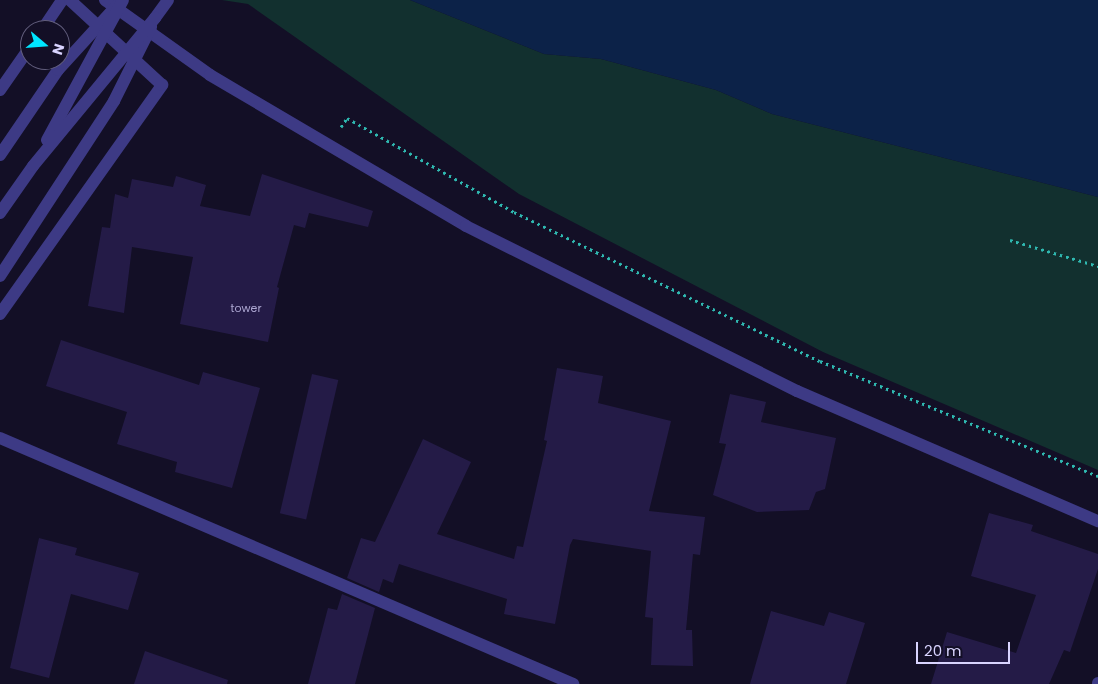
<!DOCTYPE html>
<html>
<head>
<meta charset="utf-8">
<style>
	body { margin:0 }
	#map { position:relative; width:1098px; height:684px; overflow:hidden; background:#130f26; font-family:Poppins,sans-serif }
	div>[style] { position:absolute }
	.green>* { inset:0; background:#12302f }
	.water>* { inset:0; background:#0c2248 }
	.building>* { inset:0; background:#241b47; transform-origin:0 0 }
	.path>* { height:3px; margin-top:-1.5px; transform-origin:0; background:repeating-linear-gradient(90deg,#2fb8b0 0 2.5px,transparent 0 6.5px) }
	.minor>* { height:12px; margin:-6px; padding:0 6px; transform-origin:6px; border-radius:6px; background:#3d3a85 }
	.tertiary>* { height:12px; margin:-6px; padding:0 6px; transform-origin:6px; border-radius:6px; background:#3d3a85 }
	.tertiary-bridge>* { height:12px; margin:-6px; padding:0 6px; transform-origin:6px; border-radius:6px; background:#3d3a85 }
	span { translate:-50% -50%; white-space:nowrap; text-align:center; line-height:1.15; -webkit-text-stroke:5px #130f26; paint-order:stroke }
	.number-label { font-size:11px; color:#aca6d1 }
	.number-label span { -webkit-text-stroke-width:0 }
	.north { position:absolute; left:20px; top:20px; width:50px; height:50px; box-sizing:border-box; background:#130f26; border:1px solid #625e7d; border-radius:50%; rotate:108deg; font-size:14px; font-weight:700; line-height:20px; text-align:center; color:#d9d4ff }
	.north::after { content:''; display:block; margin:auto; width:18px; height:22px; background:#00e5ff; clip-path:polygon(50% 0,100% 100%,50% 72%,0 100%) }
	.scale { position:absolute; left:916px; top:642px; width:94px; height:22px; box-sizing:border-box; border:2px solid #d9d4ff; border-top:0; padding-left:6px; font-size:15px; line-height:18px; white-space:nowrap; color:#d9d4ff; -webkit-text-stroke:4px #130f26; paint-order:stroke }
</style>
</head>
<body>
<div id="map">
	<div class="green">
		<div style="clip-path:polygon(222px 0,410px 0,544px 54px,601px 59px,716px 90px,772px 114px,1098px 197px,1098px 470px,823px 352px,519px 194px,248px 4px)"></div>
	</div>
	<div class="water">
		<div style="clip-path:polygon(410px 0,1098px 0,1098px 197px,772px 114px,716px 90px,601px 59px,544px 54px)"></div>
	</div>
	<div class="building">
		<div style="clip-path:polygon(262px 174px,373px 211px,368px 227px,309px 213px,305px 228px,294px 225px,277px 287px,279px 288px,268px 342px,180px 324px,193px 257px,132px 247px,124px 313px,88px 306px,102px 227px,110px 228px,115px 194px,128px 198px,132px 179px,173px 187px,176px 176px,206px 185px,200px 206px,250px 216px)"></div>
		<div style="clip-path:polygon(61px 340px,199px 385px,203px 372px,260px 388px,232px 488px,175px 472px,177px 462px,117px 444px,127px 412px,46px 386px)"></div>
		<div style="clip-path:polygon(557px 368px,603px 376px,598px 403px,671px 421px,649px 511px,705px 517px,700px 555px,693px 554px,686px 630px,692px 630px,693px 666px,651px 665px,653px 618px,645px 617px,651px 551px,573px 539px,570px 545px,555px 624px,504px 614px,507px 599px,399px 564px,393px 583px,383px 579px,379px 592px,347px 578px,361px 538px,375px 542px,423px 439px,471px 462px,437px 534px,514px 559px,517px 546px,523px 547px,547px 441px,544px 440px)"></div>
		<div style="left:312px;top:374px;width:27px;height:143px;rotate:13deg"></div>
		<div style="clip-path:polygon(730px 394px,766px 402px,761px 422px,836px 438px,825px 489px,816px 492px,809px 510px,757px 512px,713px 495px,726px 444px,719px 443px)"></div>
		<div style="clip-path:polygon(989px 513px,1033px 525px,1031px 531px,1098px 554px,1098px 569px,1070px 652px,1064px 650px,1049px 684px,931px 684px,947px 632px,1016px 653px,1036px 595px,971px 576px)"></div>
		<div style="clip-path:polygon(39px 538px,77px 548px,75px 555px,139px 573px,128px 610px,71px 594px,49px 678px,10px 668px)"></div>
		<div style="clip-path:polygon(342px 594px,375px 608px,355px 684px,308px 684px,328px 608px,337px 610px)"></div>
		<div style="clip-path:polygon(771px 611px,824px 626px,829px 612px,865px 623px,846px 684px,750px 684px)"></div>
		<div style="clip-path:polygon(145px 651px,228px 680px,227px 684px,134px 684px)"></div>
	</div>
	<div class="path">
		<div style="left:341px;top:127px;width:11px;rotate:-56deg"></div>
		<div style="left:347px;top:118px;width:192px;rotate:29.4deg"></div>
		<div style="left:514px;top:212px;width:340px;rotate:26deg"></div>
		<div style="left:820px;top:361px;width:301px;rotate:22.5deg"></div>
		<div style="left:1010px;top:240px;width:92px;rotate:16.5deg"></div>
	</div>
	<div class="minor">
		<div style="left:105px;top:0;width:129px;rotate:35.5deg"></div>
		<div style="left:210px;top:75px;width:297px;rotate:30.5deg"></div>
		<div style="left:466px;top:226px;width:370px;rotate:26.5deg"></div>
		<div style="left:797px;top:391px;width:328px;rotate:23.4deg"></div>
		<div style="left:42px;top:30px;width:36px;rotate:-56deg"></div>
		<div style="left:0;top:90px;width:52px;rotate:-55.1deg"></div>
		<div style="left:0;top:155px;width:103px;rotate:-55.7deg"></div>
		<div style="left:58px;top:70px;width:89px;rotate:-47.7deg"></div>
		<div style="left:0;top:276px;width:209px;rotate:-56.9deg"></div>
		<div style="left:114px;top:101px;width:83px;rotate:-63.4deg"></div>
		<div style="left:0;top:314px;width:281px;rotate:-54.7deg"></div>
		<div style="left:162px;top:85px;width:125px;rotate:-137.3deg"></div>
		<div style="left:1098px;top:684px;width:1px;rotate:-90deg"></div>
	</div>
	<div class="tertiary">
		<div style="left:155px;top:18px;width:22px;rotate:-54deg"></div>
		<div style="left:0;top:213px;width:57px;rotate:-54.9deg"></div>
		<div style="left:0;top:438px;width:624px;rotate:23.23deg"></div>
	</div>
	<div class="tertiary-bridge">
		<div style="left:47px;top:140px;width:159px;rotate:-61.5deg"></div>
		<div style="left:33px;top:166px;width:192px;rotate:-50.5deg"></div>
	</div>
	<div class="number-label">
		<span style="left:246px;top:308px">tower</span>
	</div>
	<div class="north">N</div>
	<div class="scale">20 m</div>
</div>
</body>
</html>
